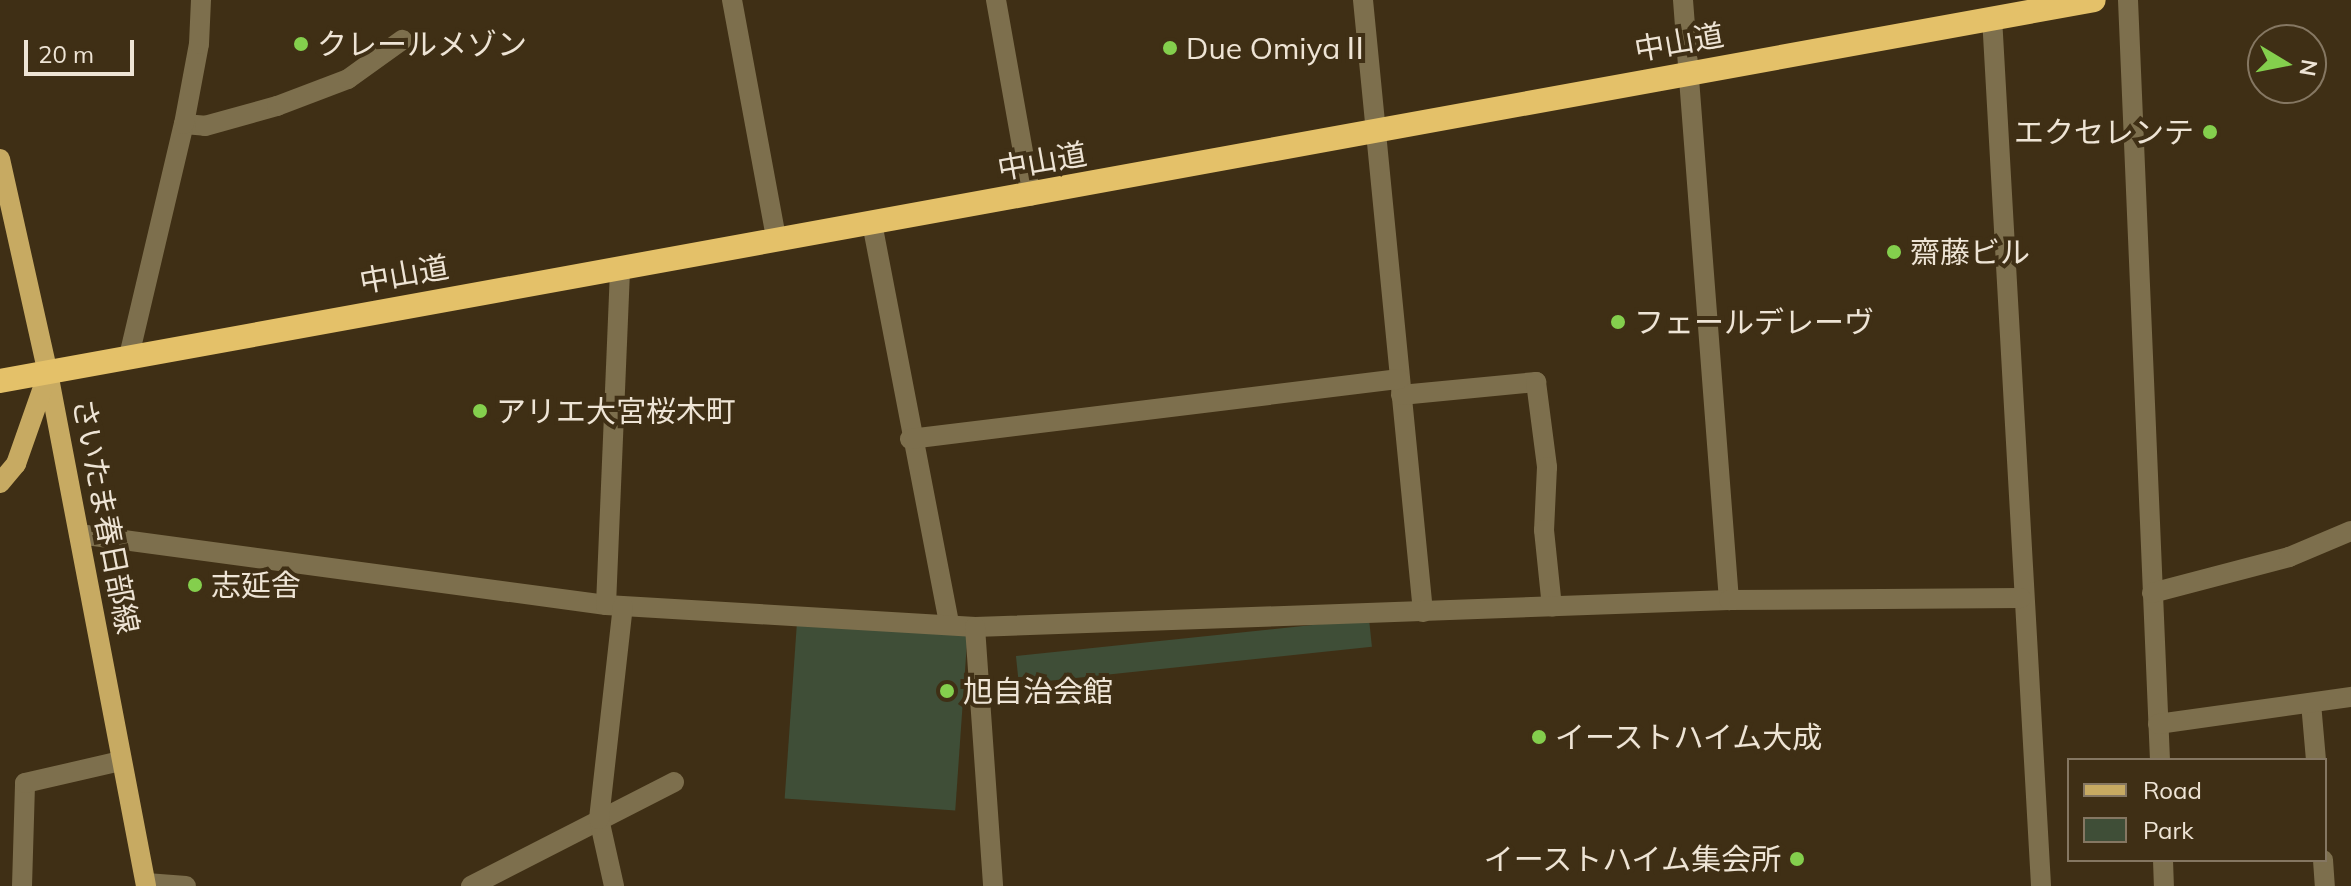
<!DOCTYPE html>
<html>
<head>
<meta charset="utf-8">
<style>
	body { margin:0 }
	#map { position:relative; width:2351px; height:886px; overflow:hidden; background:#3f2f15; font-family:Mulish,"Noto Sans JP",sans-serif }
	div>[style] { position:absolute }
	.green>* { inset:0; background:#3f4e37; transform-origin:0 0 }
	.minor>* { height:20px; margin:-10px; padding:0 10px; transform-origin:10px; border-radius:10px; background:#7d6f4d }
	.major>* { height:20px; margin:-10px; padding:0 10px; transform-origin:10px; border-radius:10px; background:#c7aa62 }
	.highway>* { height:24px; margin:-12px; padding:0 12px; transform-origin:12px; border-radius:12px; background:#e4c169 }
	.dots>* { width:22px; height:22px; translate:-50% -50%; box-sizing:border-box; border:4px solid #3f2f15; border-radius:50% }
	span { translate:-50% -50%; white-space:nowrap; text-align:center; line-height:1.15; -webkit-text-stroke:8px #3f2f15; paint-order:stroke }
	.street-label { font-size:30px; color:#eee4d5 }
	.poi-label { font-size:30px; color:#eee4d5 }
	.left { translate:0 -50%; text-align:left }
	.right { translate:-100% -50%; text-align:right }
	.legend { position:absolute; left:2067px; top:758px; width:260px; height:104px; box-sizing:border-box; background:#3f2f15; border:2px solid #857762; margin:0; padding:10px 14px; list-style:none; font-size:24px; color:#eee4d5 }
	.legend li { display:flex; align-items:center; gap:16px; height:40px }
	.legend b { width:40px; border:2px solid #857762 }
	.north { position:absolute; left:2247px; top:24px; width:80px; height:80px; box-sizing:border-box; background:#3f2f15; border:2px solid #857762; border-radius:50%; rotate:100deg; font-size:22px; font-weight:700; line-height:32px; text-align:center; color:#eee4d5 }
	.north::after { content:''; display:block; margin:auto; width:28px; height:36px; background:#84cf4d; clip-path:polygon(50% 0,100% 100%,50% 72%,0 100%) }
	.scale { position:absolute; left:24px; top:40px; width:110px; height:36px; box-sizing:border-box; border:4px solid #eee4d5; border-top:0; padding-left:10px; font-size:24px; line-height:28px; white-space:nowrap; color:#eee4d5; -webkit-text-stroke:6px #3f2f15; paint-order:stroke }
</style>
</head>
<body>
<div id="map">
	<div class="green">
		<div style="left:1369px;top:619px;width:28px;height:355px;rotate:84deg"></div>
		<div style="left:797px;top:622px;width:171px;height:177px;rotate:4deg"></div>
	</div>
	<div class="minor">
		<div style="left:732px;top:0;width:242px;rotate:79.5deg"></div>
		<div style="left:996px;top:0;width:199px;rotate:79.9deg"></div>
		<div style="left:1363px;top:0;width:615px;rotate:84.4deg"></div>
		<div style="left:1683px;top:0;width:602px;rotate:85.62deg"></div>
		<div style="left:2128px;top:0;width:761px;rotate:87.59deg"></div>
		<div style="left:1992px;top:17px;width:870px;rotate:86.77deg"></div>
		<div style="left:184px;top:124px;width:21px;rotate:5deg"></div>
		<div style="left:205px;top:126px;width:75px;rotate:-15.5deg"></div>
		<div style="left:277px;top:106px;width:76px;rotate:-20.8deg"></div>
		<div style="left:348px;top:79px;width:67px;rotate:-35.8deg"></div>
		<div style="left:872px;top:223px;width:407px;rotate:79.1deg"></div>
		<div style="left:129px;top:356px;width:238px;rotate:-76.7deg"></div>
		<div style="left:184px;top:124px;width:81px;rotate:-79.4deg"></div>
		<div style="left:199px;top:44px;width:44px;rotate:-87.4deg"></div>
		<div style="left:1401px;top:395px;width:136px;rotate:-5.5deg"></div>
		<div style="left:1536px;top:382px;width:86px;rotate:82.6deg"></div>
		<div style="left:1547px;top:467px;width:63px;rotate:92.7deg"></div>
		<div style="left:1544px;top:530px;width:77px;rotate:84.1deg"></div>
		<div style="left:910px;top:439px;width:493px;rotate:-7deg"></div>
		<div style="left:79px;top:534px;width:532px;rotate:7.67deg"></div>
		<div style="left:606px;top:605px;width:370px;rotate:3.4deg"></div>
		<div style="left:975px;top:627px;width:754px;rotate:-2.05deg"></div>
		<div style="left:1729px;top:600px;width:292px;rotate:-0.4deg"></div>
		<div style="left:2152px;top:593px;width:142px;rotate:-14.7deg"></div>
		<div style="left:2289px;top:557px;width:67px;rotate:-22.8deg"></div>
		<div style="left:606px;top:605px;width:338px;rotate:-87.6deg"></div>
		<div style="left:975px;top:627px;width:260px;rotate:86deg"></div>
		<div style="left:2311px;top:703px;width:57px;rotate:85deg"></div>
		<div style="left:2158px;top:724px;width:195px;rotate:-8deg"></div>
		<div style="left:2163px;top:860px;width:26px;rotate:88deg"></div>
		<div style="left:2323px;top:860px;width:26px;rotate:86deg"></div>
		<div style="left:146px;top:883px;width:40px;rotate:4.3deg"></div>
		<div style="left:22px;top:886px;width:103px;rotate:-88.3deg"></div>
		<div style="left:25px;top:783px;width:98px;rotate:-12.9deg"></div>
		<div style="left:471px;top:886px;width:228px;rotate:-27.1deg"></div>
		<div style="left:614px;top:886px;width:69px;rotate:-102.6deg"></div>
		<div style="left:599px;top:819px;width:214px;rotate:-83.6deg"></div>
	</div>
	<div class="major">
		<div style="left:0;top:159px;width:219px;rotate:77.4deg"></div>
		<div style="left:48px;top:373px;width:522px;rotate:79.18deg"></div>
		<div style="left:0;top:483px;width:25px;rotate:-50deg"></div>
		<div style="left:16px;top:464px;width:96px;rotate:-70.6deg"></div>
	</div>
	<div class="highway">
		<div style="left:0;top:381px;width:2128px;rotate:-10.31deg"></div>
	</div>
	<div class="dots">
		<div style="left:301px;top:44px;background:#84cf4d"></div>
		<div style="left:1170px;top:48px;background:#84cf4d"></div>
		<div style="left:2210px;top:132px;background:#84cf4d"></div>
		<div style="left:1894px;top:252px;background:#84cf4d"></div>
		<div style="left:1618px;top:322px;background:#84cf4d"></div>
		<div style="left:480px;top:411px;background:#84cf4d"></div>
		<div style="left:195px;top:585px;background:#84cf4d"></div>
		<div style="left:947px;top:691px;background:#84cf4d"></div>
		<div style="left:1539px;top:737px;background:#84cf4d"></div>
		<div style="left:1797px;top:859px;background:#84cf4d"></div>
	</div>
	<div class="street-label">
		<span style="left:1679px;top:42px;rotate:-10deg">中山道</span>
		<span style="left:1042px;top:161px;rotate:-10deg">中山道</span>
		<span style="left:404px;top:274px;rotate:-10deg">中山道</span>
		<span style="left:106px;top:516px;rotate:79deg">さいたま春日部線</span>
	</div>
	<div class="poi-label">
		<span class="left" style="left:317px;top:44px">クレールメゾン</span>
		<span class="left" style="left:1186px;top:48px">Due OmiyaⅡ</span>
		<span class="right" style="left:2194px;top:132px">エクセレンテ</span>
		<span class="left" style="left:1910px;top:252px">齋藤ビル</span>
		<span class="left" style="left:1634px;top:322px">フェールデレーヴ</span>
		<span class="left" style="left:496px;top:411px">アリエ大宮桜木町</span>
		<span class="left" style="left:211px;top:585px">志延舎</span>
		<span class="left" style="left:963px;top:691px">旭自治会館</span>
		<span class="left" style="left:1555px;top:737px">イーストハイム大成</span>
		<span class="right" style="left:1781px;top:859px">イーストハイム集会所</span>
	</div>
	<ul class="legend">
	<li><b style="height:10px;background:#c7aa62"></b>Road</li>
	<li><b style="height:22px;background:#3f4e37"></b>Park</li>
	</ul>
	<div class="north">N</div>
	<div class="scale">20 m</div>
</div>
</body>
</html>
